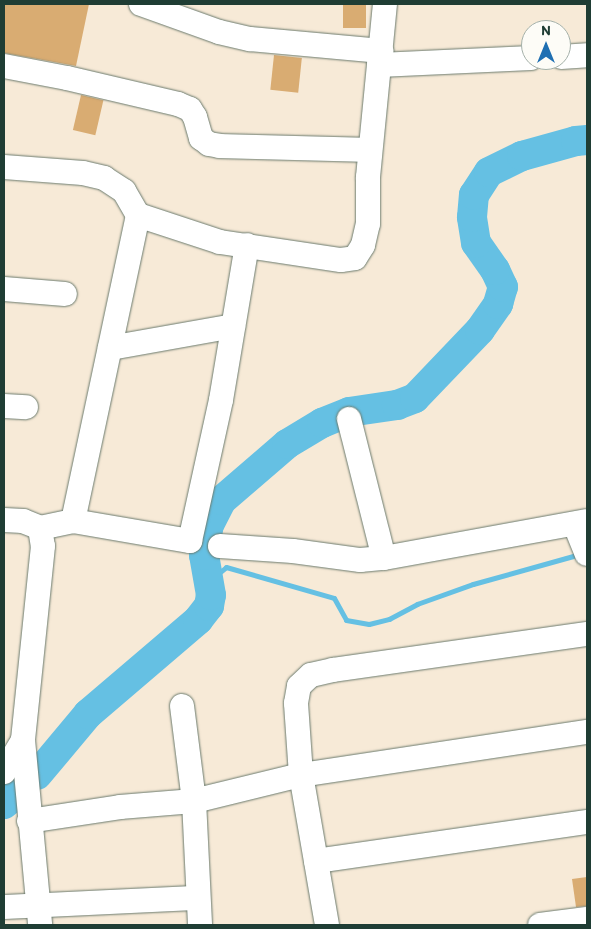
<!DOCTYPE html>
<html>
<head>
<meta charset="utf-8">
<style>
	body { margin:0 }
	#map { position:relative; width:591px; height:929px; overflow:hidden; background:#f7ead7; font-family:Itim,sans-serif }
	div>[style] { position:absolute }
	.stream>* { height:5px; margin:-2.5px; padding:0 2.5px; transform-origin:2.5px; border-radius:2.5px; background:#65c0e3 }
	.river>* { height:30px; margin:-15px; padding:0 15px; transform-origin:15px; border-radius:15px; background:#65c0e3 }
	.building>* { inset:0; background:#d9ac72; transform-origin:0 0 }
	.roads { filter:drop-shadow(0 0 1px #6b7a6d) drop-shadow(0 0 1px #6b7a6d) }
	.minor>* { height:24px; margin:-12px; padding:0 12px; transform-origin:12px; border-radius:12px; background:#fff }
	span { translate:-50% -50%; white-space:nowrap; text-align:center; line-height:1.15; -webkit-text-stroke:4px #fdfcf7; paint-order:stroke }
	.frame { position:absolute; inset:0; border:5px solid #1f3d34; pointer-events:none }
	.north { position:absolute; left:521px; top:20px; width:50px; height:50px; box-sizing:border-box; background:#fdfcf7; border:1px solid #a4b0a9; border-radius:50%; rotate:0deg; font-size:14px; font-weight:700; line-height:20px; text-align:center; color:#1f3d34 }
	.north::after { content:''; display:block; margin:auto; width:18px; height:22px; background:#1f6fb2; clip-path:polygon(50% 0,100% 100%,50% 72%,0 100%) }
</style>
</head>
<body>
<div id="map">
	<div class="stream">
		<div style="left:209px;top:581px;width:22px;rotate:-39deg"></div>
		<div style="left:226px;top:567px;width:112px;rotate:16deg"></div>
		<div style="left:334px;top:598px;width:25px;rotate:61deg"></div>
		<div style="left:346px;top:620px;width:23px;rotate:10deg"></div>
		<div style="left:369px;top:624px;width:21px;rotate:-14deg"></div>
		<div style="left:389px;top:619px;width:32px;rotate:-28deg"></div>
		<div style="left:417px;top:604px;width:59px;rotate:-19.7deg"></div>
		<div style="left:473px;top:584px;width:104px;rotate:-15.6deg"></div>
	</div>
	<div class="river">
		<div style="left:37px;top:775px;width:80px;rotate:-50.1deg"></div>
		<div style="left:88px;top:714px;width:145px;rotate:-40.5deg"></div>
		<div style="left:198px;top:620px;width:18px;rotate:-52deg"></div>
		<div style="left:209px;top:606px;width:11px;rotate:-80deg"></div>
		<div style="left:211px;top:595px;width:41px;rotate:-99.9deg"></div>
		<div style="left:204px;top:555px;width:30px;rotate:-81deg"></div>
		<div style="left:209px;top:525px;width:28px;rotate:-63deg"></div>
		<div style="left:222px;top:500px;width:86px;rotate:-40.7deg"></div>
		<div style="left:287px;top:444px;width:41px;rotate:-31deg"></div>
		<div style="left:322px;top:423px;width:29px;rotate:-22deg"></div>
		<div style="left:349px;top:412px;width:49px;rotate:-8.3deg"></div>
		<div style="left:397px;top:405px;width:19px;rotate:-21deg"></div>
		<div style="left:415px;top:398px;width:94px;rotate:-46.3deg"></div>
		<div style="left:480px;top:330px;width:32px;rotate:-55deg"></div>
		<div style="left:498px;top:304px;width:18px;rotate:-74deg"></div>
		<div style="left:503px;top:287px;width:19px;rotate:-115deg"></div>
		<div style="left:495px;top:270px;width:33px;rotate:-125deg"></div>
		<div style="left:476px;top:243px;width:26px;rotate:-99deg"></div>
		<div style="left:472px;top:217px;width:22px;rotate:-85deg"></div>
		<div style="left:474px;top:195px;width:27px;rotate:-57deg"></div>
		<div style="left:489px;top:172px;width:37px;rotate:-26deg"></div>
		<div style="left:522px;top:156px;width:56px;rotate:-15.5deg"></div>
		<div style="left:576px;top:141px;width:11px;rotate:-5deg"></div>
		<div style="left:4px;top:804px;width:21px;rotate:-39deg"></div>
	</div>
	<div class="building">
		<div style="clip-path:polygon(4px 4px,89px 4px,76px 66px,4px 53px)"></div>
		<div style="left:343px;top:4px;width:23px;height:24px"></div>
		<div style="left:274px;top:55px;width:28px;height:35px;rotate:6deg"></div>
		<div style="left:81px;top:95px;width:23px;height:36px;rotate:13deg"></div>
		<div style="clip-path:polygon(587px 877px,587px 906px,576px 907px,572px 879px)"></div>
	</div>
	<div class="roads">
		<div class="minor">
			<div style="left:141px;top:4px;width:83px;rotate:19.7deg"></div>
			<div style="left:219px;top:32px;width:32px;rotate:13deg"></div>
			<div style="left:250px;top:39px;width:132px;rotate:5.2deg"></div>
			<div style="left:561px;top:57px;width:26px;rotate:-4deg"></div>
			<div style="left:379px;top:65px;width:152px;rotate:-2.6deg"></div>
			<div style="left:4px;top:66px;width:64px;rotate:10.8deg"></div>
			<div style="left:67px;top:78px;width:114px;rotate:13.2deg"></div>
			<div style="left:178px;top:104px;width:13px;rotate:23deg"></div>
			<div style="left:190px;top:109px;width:9px;rotate:58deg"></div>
			<div style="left:195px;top:117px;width:22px;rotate:74deg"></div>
			<div style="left:201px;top:138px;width:10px;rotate:37deg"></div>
			<div style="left:209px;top:144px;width:11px;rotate:10deg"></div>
			<div style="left:220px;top:146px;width:150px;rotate:1.5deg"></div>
			<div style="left:4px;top:167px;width:79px;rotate:4.3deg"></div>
			<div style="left:83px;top:173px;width:22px;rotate:13deg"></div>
			<div style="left:104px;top:178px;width:24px;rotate:33deg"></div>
			<div style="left:124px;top:191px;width:28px;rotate:60deg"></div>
			<div style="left:4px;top:289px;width:61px;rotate:4.7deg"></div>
			<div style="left:110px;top:348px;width:125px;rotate:-10.1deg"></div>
			<div style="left:4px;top:406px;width:22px;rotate:3deg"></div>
			<div style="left:349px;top:419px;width:143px;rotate:75.9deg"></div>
			<div style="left:4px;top:520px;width:19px;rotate:3deg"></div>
			<div style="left:23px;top:521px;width:18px;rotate:22deg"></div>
			<div style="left:40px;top:528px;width:18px;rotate:81deg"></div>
			<div style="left:43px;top:546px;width:195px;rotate:95.9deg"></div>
			<div style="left:23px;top:740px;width:186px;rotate:84.7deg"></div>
			<div style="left:73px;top:521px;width:119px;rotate:9.7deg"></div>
			<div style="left:190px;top:541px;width:144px;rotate:-77.6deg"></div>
			<div style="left:221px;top:400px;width:157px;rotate:-80.5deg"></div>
			<div style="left:575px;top:525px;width:31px;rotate:68deg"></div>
			<div style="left:40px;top:528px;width:34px;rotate:-12deg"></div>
			<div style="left:73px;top:521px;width:313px;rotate:-78deg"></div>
			<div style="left:138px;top:215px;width:86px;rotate:18.2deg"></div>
			<div style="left:220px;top:242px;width:122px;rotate:8.5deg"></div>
			<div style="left:341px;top:260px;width:14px;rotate:-8deg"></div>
			<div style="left:355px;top:258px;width:15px;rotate:-58deg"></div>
			<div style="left:363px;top:245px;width:22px;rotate:-77deg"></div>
			<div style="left:368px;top:224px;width:47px;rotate:-90deg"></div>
			<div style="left:368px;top:177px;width:174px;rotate:-84.4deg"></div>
			<div style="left:220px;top:546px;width:73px;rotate:3.9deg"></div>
			<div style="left:293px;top:551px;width:68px;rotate:7.7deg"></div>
			<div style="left:360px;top:560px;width:24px;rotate:-5deg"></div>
			<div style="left:384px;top:558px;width:206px;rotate:-10.3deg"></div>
			<div style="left:182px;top:706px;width:96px;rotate:82.8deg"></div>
			<div style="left:194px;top:801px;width:124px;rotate:87.2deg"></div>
			<div style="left:4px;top:772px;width:37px;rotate:-59deg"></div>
			<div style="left:29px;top:821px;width:92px;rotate:-8.7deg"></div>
			<div style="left:120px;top:807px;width:74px;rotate:-4.6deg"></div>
			<div style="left:194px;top:801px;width:110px;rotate:-13.7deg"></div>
			<div style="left:301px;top:775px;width:289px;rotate:-8.6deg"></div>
			<div style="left:316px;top:861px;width:274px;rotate:-8.2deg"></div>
			<div style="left:4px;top:907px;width:194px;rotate:-2.7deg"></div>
			<div style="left:327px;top:925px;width:152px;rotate:-99.8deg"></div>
			<div style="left:301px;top:775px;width:72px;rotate:-94deg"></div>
			<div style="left:296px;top:703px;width:17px;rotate:-80deg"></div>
			<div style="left:299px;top:686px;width:16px;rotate:-43deg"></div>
			<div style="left:311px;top:675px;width:23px;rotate:-13deg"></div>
			<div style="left:333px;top:670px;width:257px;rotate:-8.1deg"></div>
			<div style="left:540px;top:925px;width:47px;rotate:-7.3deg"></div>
		</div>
	</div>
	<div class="frame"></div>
	<div class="north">N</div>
</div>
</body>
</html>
